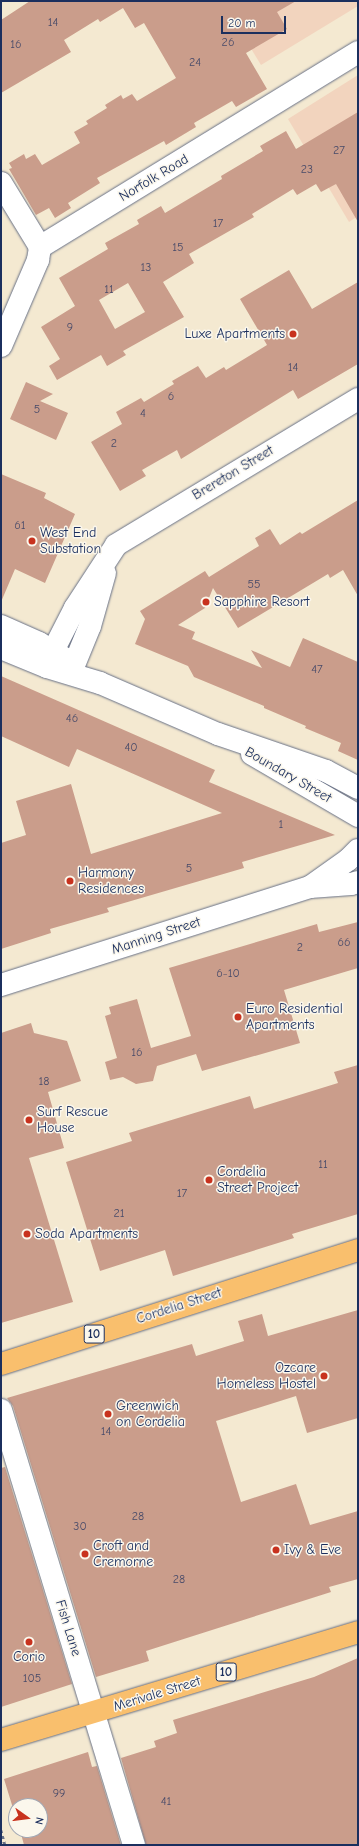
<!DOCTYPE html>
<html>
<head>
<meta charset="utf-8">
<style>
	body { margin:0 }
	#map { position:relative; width:359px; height:1846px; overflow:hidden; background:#f4e9d1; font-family:"Comic Neue",sans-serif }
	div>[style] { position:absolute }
	.built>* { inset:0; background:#f2d4be }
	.building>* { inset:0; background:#ca9d8b }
	.path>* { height:2.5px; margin-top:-1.25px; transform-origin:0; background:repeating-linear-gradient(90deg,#677086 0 3px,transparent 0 6px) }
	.roads { filter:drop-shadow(0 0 1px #677086) drop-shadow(0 0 1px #677086) }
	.minor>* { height:22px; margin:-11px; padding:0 11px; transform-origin:11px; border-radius:11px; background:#fff }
	.major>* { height:22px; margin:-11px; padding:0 11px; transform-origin:11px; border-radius:11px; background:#f9bf6d }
	.dots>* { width:11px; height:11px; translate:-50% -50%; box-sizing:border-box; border:2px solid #fbf7ec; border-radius:50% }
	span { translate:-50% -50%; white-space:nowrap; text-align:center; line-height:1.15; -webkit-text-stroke:3px #fbf7ec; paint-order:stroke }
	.number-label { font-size:12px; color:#474a69 }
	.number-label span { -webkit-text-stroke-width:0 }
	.shield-label span { padding:1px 3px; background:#fbf7ec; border:1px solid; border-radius:3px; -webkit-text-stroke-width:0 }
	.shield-label { font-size:13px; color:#1b2f5e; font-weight:700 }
	.street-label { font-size:14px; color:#1b2f5e }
	.poi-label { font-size:14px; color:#1b2f5e }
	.right { translate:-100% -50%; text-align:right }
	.left { translate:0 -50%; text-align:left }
	.frame { position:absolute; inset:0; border:2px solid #1b2f5e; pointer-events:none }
	.north { position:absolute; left:8px; top:1798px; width:40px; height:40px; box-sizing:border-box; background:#fbf7ec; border:1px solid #a1a7b3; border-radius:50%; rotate:104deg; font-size:11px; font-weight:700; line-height:16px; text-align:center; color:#1b2f5e }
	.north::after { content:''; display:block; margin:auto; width:14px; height:18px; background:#c8321e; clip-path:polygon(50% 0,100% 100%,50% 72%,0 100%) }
	.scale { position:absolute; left:221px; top:16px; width:65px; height:18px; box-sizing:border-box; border:2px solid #1b2f5e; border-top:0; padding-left:5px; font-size:12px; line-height:14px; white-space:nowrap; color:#1b2f5e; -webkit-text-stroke:3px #fbf7ec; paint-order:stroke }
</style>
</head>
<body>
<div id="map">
	<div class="built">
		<div style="clip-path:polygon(222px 1px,358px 1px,358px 6px,261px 65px)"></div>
		<div style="clip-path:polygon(358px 75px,358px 216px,349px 222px,288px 119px)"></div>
	</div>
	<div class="building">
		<div style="clip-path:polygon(30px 1px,296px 1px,277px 12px,287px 29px,246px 53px,267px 89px,236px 107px,232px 101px,194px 123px,196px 127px,166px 145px,164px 141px,97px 178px,100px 183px,68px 203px,71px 208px,55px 218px,49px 208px,36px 215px,9px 169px,12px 168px,9px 163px,24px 154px,26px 159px,35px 154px,42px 165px,80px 143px,74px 132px,88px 124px,86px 121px,107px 108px,105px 105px,121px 95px,123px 99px,132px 94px,137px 101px,176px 78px,144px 23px,135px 28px,123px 8px,100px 22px,98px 19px,64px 40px,71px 52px,1px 93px,1px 20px)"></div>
		<div style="clip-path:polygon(evenodd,358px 112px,358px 222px,336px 184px,321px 192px,316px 184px,297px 195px,293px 189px,252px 214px,254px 217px,189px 254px,194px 263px,163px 282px,184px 317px,123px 351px,126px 355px,107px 366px,101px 355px,57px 380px,49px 366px,60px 359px,41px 327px,75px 306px,59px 278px,108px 249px,105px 243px,139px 224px,137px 220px,161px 206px,165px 213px,222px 179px,221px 176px,263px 151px,260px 146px,286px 131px,296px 149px,358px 112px,128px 283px,145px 312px,115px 329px,99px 300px,128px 283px)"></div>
		<div style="clip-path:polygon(289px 270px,312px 309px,358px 282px,358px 364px,298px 399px,293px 390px,181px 459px,177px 450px,142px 470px,146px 476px,120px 491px,91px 442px,122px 424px,116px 412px,141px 398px,144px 402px,174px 384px,172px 381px,198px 366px,206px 378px,224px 367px,226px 370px,267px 345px,240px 299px)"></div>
		<div style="clip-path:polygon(26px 382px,53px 394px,40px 401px,68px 413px,56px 440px,10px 419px)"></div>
		<div style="clip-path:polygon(1px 474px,46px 493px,44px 498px,75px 514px,45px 583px,15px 569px,1px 602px)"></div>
		<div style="clip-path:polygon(358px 500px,358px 596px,343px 570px,330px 578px,328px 574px,238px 628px,213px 588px,205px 608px,178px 625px,195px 632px,192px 639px,262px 668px,251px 650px,290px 667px,303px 638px,358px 662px,358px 760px,338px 751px,341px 743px,305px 728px,306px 726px,264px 708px,264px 706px,194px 677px,188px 666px,135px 644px,145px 619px,140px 611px,205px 571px,209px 577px,259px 546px,255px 538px,270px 529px,280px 545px,300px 532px,302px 534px)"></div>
		<div style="clip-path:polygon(1px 676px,215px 770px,209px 782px,335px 835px,242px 862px,244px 868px,107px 908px,109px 912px,50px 929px,51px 933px,1px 949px,1px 843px,26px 835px,16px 801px,71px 784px,91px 854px,222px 813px,77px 749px,69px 767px,1px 736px)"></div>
		<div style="clip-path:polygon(358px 922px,358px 968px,284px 990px,300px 1043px,202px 1071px,196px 1054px,157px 1066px,153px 1081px,136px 1084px,123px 1077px,110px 1080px,105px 1062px,117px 1058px,105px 1016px,111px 1014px,109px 1007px,137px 999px,151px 1048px,191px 1036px,169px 968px,317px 924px,319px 932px)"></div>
		<div style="clip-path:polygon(31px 1023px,34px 1033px,67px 1041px,81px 1081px,48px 1092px,64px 1148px,29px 1158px,73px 1302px,1px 1323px,1px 1033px)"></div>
		<div style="clip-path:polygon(358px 1065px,358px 1214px,292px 1234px,294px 1238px,173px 1276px,165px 1250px,100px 1271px,66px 1162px,132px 1141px,129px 1133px,250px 1096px,254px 1109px,338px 1083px,334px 1072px)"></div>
		<div style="clip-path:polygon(358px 1310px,358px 1418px,307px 1433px,296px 1396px,216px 1421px,241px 1502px,296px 1484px,310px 1525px,358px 1511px,358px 1579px,329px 1587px,331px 1592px,146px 1651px,149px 1661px,96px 1677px,13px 1406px,7px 1398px,192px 1344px,196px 1356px,244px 1341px,238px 1321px,262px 1314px,268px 1336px)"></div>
		<div style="clip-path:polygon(5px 1467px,72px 1684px,1px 1707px,1px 1468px)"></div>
		<div style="clip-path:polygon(358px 1658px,358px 1845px,146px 1845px,121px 1758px,156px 1747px,154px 1741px,177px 1733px,173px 1720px,314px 1677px)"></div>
		<div style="clip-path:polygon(88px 1752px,92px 1767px,97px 1766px,121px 1845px,24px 1845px,20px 1830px,40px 1830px,40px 1806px,16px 1806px,16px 1818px,4px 1779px)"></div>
	</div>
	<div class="path">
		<div style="left:1px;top:1830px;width:16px;rotate:75deg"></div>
	</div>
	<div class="roads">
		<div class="minor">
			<div style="left:1px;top:183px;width:75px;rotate:58.6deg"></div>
			<div style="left:1px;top:346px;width:94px;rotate:-66.7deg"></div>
			<div style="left:38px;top:260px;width:13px;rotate:-81deg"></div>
			<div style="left:40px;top:247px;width:373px;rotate:-31.5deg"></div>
			<div style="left:1px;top:626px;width:42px;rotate:24.1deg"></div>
			<div style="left:39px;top:643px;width:31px;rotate:31deg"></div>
			<div style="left:1px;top:648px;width:50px;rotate:22.4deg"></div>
			<div style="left:47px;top:667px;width:55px;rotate:16.8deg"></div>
			<div style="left:100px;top:683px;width:129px;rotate:23.4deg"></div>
			<div style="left:218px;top:734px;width:114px;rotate:18.9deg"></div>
			<div style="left:326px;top:771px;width:36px;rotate:28deg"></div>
			<div style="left:53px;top:651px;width:48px;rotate:-62.9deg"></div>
			<div style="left:75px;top:608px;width:75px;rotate:-56.9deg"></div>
			<div style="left:116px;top:545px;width:283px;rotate:-31.1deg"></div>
			<div style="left:74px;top:665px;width:42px;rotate:-67.7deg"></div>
			<div style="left:90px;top:626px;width:55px;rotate:-74.2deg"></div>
			<div style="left:252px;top:754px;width:123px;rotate:30.3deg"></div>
			<div style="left:310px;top:887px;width:47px;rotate:-35.4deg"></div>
			<div style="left:348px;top:860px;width:14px;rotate:-45deg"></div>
			<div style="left:1px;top:985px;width:324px;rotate:-17.6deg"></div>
			<div style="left:310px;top:887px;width:41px;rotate:-4.2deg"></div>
			<div style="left:351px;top:884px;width:7px;rotate:-16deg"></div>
			<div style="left:1px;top:1410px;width:455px;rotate:73deg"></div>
		</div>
		<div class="major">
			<div style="left:1px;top:1364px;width:375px;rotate:-17.7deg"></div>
			<div style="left:1px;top:1740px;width:373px;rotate:-16.8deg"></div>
		</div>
	</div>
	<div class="dots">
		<div style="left:293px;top:334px;background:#c8321e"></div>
		<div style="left:32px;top:541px;background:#c8321e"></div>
		<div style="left:206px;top:602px;background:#c8321e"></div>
		<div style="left:70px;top:881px;background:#c8321e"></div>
		<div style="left:238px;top:1017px;background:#c8321e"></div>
		<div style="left:29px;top:1120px;background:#c8321e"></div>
		<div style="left:209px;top:1180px;background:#c8321e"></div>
		<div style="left:27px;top:1234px;background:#c8321e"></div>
		<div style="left:324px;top:1376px;background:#c8321e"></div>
		<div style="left:108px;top:1414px;background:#c8321e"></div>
		<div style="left:276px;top:1550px;background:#c8321e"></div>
		<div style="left:85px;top:1554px;background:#c8321e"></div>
		<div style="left:29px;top:1642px;background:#c8321e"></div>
	</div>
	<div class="number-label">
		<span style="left:53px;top:23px">14</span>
		<span style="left:228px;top:43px">26</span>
		<span style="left:16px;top:45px">16</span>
		<span style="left:195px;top:63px">24</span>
		<span style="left:339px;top:151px">27</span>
		<span style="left:307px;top:170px">23</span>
		<span style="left:218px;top:224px">17</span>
		<span style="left:178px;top:248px">15</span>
		<span style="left:146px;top:268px">13</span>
		<span style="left:109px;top:290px">11</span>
		<span style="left:70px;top:328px">9</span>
		<span style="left:293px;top:368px">14</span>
		<span style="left:171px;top:397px">6</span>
		<span style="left:37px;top:410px">5</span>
		<span style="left:143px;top:414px">4</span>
		<span style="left:114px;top:444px">2</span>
		<span style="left:20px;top:526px">61</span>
		<span style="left:254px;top:585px">55</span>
		<span style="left:317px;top:670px">47</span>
		<span style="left:72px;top:719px">46</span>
		<span style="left:131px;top:748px">40</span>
		<span style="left:281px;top:825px">1</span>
		<span style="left:189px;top:869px">5</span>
		<span style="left:344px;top:943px">66</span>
		<span style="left:300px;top:948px">2</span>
		<span style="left:228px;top:974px">6-10</span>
		<span style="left:137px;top:1053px">16</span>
		<span style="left:44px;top:1082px">18</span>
		<span style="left:323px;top:1165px">11</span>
		<span style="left:182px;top:1194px">17</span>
		<span style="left:119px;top:1214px">21</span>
		<span style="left:106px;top:1432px">14</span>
		<span style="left:138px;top:1517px">28</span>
		<span style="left:80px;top:1527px">30</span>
		<span style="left:179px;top:1580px">28</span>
		<span style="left:32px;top:1679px">105</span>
		<span style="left:59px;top:1794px">99</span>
		<span style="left:166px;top:1802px">41</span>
	</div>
	<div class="shield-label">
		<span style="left:94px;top:1334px">10</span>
		<span style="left:226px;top:1672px">10</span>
	</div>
	<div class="street-label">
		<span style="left:154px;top:178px;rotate:-31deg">Norfolk Road</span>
		<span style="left:233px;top:473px;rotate:-31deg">Brereton Street</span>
		<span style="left:288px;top:775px;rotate:30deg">Boundary Street</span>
		<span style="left:156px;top:936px;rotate:-18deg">Manning Street</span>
		<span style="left:179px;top:1306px;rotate:-18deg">Cordelia Street</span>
		<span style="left:68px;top:1628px;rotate:73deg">Fish Lane</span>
		<span style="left:157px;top:1694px;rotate:-17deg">Merivale Street</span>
	</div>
	<div class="poi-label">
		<span class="right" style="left:285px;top:334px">Luxe Apartments</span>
		<span class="left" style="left:40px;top:541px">West End<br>Substation</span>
		<span class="left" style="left:214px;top:602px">Sapphire Resort</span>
		<span class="left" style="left:78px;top:881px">Harmony<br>Residences</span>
		<span class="left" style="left:246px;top:1017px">Euro Residential<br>Apartments</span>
		<span class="left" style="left:37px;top:1120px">Surf Rescue<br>House</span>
		<span class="left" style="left:217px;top:1180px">Cordelia<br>Street Project</span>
		<span class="left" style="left:35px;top:1234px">Soda Apartments</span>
		<span class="right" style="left:316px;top:1376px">Ozcare<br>Homeless Hostel</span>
		<span class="left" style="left:116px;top:1414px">Greenwich<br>on Cordelia</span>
		<span class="left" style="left:93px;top:1554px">Croft and<br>Cremorne</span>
		<span class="left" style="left:284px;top:1550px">Ivy &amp; Eve</span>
		<span style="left:29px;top:1657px">Corio</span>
	</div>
	<div class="frame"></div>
	<div class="north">N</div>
	<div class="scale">20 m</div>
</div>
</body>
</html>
